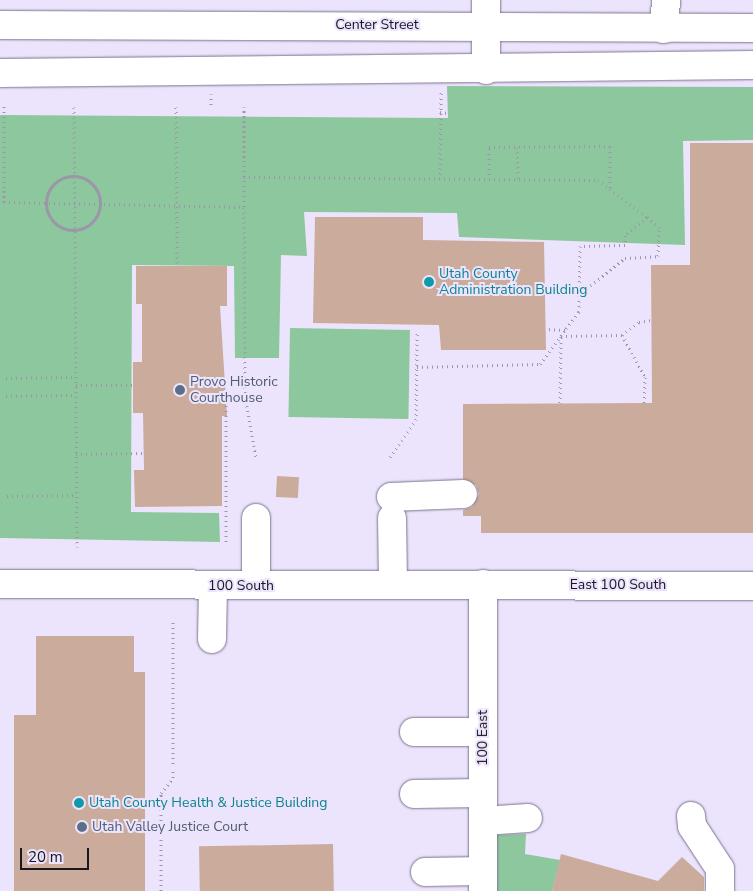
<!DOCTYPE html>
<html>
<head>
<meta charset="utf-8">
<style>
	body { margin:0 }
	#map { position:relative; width:753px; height:891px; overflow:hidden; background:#ece4fc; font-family:"Nunito Sans",sans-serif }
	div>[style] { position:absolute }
	.green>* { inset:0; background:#8dc79d; transform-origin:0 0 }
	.building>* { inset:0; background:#caab9c; transform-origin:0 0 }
	.path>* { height:3px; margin-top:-1.5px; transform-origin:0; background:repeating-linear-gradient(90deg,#9c96a9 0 1px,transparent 0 5px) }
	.path>.ring { margin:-1.5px; padding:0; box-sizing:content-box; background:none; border:3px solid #9c96a9; border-radius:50% }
	.roads { filter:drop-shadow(0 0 1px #7b728d) drop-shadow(0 0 1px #7b728d) }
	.minor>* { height:28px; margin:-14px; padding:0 14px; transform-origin:14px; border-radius:14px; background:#fff }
	.dots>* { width:14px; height:14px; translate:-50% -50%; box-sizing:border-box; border:2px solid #ece4fc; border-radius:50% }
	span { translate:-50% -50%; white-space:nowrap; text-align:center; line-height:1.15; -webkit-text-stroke:4px #ece4fc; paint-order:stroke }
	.street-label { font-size:14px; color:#1a1721 }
	.culture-label { font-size:14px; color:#0d838f }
	.left { translate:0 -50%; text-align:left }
	.service-label { font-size:14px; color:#4e5e75 }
	.scale { position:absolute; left:20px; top:848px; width:69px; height:22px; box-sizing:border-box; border:2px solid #1a1721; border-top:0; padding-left:6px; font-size:15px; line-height:18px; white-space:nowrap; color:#1a1721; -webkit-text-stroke:4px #ece4fc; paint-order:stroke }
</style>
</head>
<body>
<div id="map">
	<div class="green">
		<div style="clip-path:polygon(447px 86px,753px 87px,753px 140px,683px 141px,685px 245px,459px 237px,457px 213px,304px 212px,307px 256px,281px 255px,279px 358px,235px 358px,234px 266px,132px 265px,131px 512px,219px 513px,220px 542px,0 538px,0 115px,448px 118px)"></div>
		<div style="left:290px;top:328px;width:120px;height:89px;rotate:1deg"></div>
		<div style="clip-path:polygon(526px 834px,525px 854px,560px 860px,552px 891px,496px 891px,496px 835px)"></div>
	</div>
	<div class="building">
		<div style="clip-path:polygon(690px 143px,753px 143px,753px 533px,481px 533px,481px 516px,463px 516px,463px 510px,472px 507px,479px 494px,476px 485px,463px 479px,463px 404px,652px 403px,651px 265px,690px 265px)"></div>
		<div style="clip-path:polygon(315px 217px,423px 217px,423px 240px,544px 242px,546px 350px,441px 350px,439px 325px,313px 323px)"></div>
		<div style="clip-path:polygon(136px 266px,227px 266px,227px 306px,220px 306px,227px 416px,222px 416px,222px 506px,135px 507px,134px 470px,144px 470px,143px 413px,133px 413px,133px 362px,142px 362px,142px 304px,136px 304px)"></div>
		<div style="left:277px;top:476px;width:22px;height:21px;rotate:3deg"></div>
		<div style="clip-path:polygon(36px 636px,134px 636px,134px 672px,145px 672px,145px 891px,14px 891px,14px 715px,36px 715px)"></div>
		<div style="left:333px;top:844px;width:47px;height:134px;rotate:89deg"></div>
		<div style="clip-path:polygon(561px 854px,658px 881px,682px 857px,704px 877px,704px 891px,552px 891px)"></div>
	</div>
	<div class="path">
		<div style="left:211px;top:94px;width:13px;rotate:90deg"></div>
		<div style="left:4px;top:106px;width:96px;rotate:90deg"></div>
		<div style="left:4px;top:202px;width:240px;rotate:1.2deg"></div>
		<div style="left:244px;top:207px;width:189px;rotate:89.7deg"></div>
		<div style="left:245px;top:396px;width:19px;rotate:180deg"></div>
		<div style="left:226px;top:396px;width:147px;rotate:90deg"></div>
		<div style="left:74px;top:107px;width:440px;rotate:89.6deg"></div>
		<div style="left:176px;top:107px;width:159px;rotate:89.6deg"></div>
		<div style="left:440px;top:112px;width:8px;rotate:7deg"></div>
		<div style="left:517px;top:147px;width:32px;rotate:88deg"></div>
		<div class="ring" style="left:46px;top:176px;width:51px;height:51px"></div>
		<div style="left:244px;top:177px;width:354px;rotate:0.5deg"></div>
		<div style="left:598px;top:180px;width:61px;rotate:37.1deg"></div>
		<div style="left:647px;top:217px;width:28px;rotate:141deg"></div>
		<div style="left:625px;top:235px;width:10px;rotate:90deg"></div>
		<div style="left:625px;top:245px;width:45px;rotate:178.7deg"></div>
		<div style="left:580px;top:246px;width:66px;rotate:90.9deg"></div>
		<div style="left:579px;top:312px;width:23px;rotate:128deg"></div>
		<div style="left:565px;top:330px;width:19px;rotate:-177deg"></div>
		<div style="left:440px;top:179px;width:87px;rotate:-89.3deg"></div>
		<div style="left:489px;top:179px;width:32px;rotate:-90deg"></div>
		<div style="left:489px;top:147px;width:121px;rotate:-0.5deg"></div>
		<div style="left:610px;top:146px;width:45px;rotate:90deg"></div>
		<div style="left:244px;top:207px;width:100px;rotate:-90deg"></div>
		<div style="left:579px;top:295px;width:59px;rotate:-38.8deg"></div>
		<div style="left:625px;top:258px;width:33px;rotate:-3deg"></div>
		<div style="left:658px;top:256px;width:28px;rotate:-88deg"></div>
		<div style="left:659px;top:228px;width:16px;rotate:-137deg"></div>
		<div style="left:622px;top:335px;width:21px;rotate:-37deg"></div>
		<div style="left:639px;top:322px;width:12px;rotate:-9deg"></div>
		<div style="left:417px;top:367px;width:123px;rotate:-1.4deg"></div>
		<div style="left:540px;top:364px;width:42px;rotate:-53.7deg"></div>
		<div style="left:6px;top:378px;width:70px;rotate:-0.8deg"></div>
		<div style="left:76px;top:385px;width:57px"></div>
		<div style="left:6px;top:396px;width:70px;rotate:-0.8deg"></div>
		<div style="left:245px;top:396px;width:63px;rotate:79.9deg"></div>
		<div style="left:560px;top:403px;width:67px;rotate:-89.1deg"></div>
		<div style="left:561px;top:336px;width:61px;rotate:-0.9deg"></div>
		<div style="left:622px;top:335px;width:48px;rotate:61.3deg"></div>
		<div style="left:645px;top:377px;width:26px;rotate:92deg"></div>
		<div style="left:76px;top:454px;width:68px;rotate:-0.8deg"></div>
		<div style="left:390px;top:457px;width:45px;rotate:-54.9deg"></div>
		<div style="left:416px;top:420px;width:87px;rotate:-89.3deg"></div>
		<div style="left:7px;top:496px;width:70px;rotate:-0.8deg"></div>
		<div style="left:161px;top:891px;width:98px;rotate:-90deg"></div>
		<div style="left:161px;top:793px;width:19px;rotate:-51deg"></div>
		<div style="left:173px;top:778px;width:157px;rotate:-90deg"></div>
	</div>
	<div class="roads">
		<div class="minor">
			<div style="left:486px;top:0;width:70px;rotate:90deg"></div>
			<div style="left:0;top:25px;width:753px;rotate:0.23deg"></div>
			<div style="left:664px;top:29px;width:29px;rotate:-86deg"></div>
			<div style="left:0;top:73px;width:753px;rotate:-0.61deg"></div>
			<div style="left:391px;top:497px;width:72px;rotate:-2.4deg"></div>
			<div style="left:256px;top:518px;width:67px;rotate:90deg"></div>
			<div style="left:392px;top:518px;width:67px;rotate:89.1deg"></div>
			<div style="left:0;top:584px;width:753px;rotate:0.15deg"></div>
			<div style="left:483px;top:584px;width:307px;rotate:90deg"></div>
			<div style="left:212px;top:639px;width:53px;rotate:-88.9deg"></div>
			<div style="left:414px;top:732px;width:69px"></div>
			<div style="left:414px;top:794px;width:69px;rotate:-0.8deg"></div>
			<div style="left:691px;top:816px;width:10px;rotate:84deg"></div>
			<div style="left:692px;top:826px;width:51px;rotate:56.9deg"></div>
			<div style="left:720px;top:869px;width:22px;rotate:90deg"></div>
			<div style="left:483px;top:821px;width:45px;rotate:-3.8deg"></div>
			<div style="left:425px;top:872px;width:58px;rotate:-1deg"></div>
		</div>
	</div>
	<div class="dots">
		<div style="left:429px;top:282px;background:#0f9aa8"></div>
		<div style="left:180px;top:390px;background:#5c6f8a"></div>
		<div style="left:79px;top:803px;background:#0f9aa8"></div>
		<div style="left:82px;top:827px;background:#5c6f8a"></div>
	</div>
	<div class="street-label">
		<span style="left:377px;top:25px">Center Street</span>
		<span style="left:618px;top:585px">East 100 South</span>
		<span style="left:241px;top:586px">100 South</span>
		<span style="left:483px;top:738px;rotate:-90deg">100 East</span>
	</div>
	<div class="culture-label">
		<span class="left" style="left:439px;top:282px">Utah County<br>Administration Building</span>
		<span class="left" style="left:89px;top:803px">Utah County Health &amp; Justice Building</span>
	</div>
	<div class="service-label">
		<span class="left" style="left:190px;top:390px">Provo Historic<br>Courthouse</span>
		<span class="left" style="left:92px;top:827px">Utah Valley Justice Court</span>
	</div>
	<div class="scale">20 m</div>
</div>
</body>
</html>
